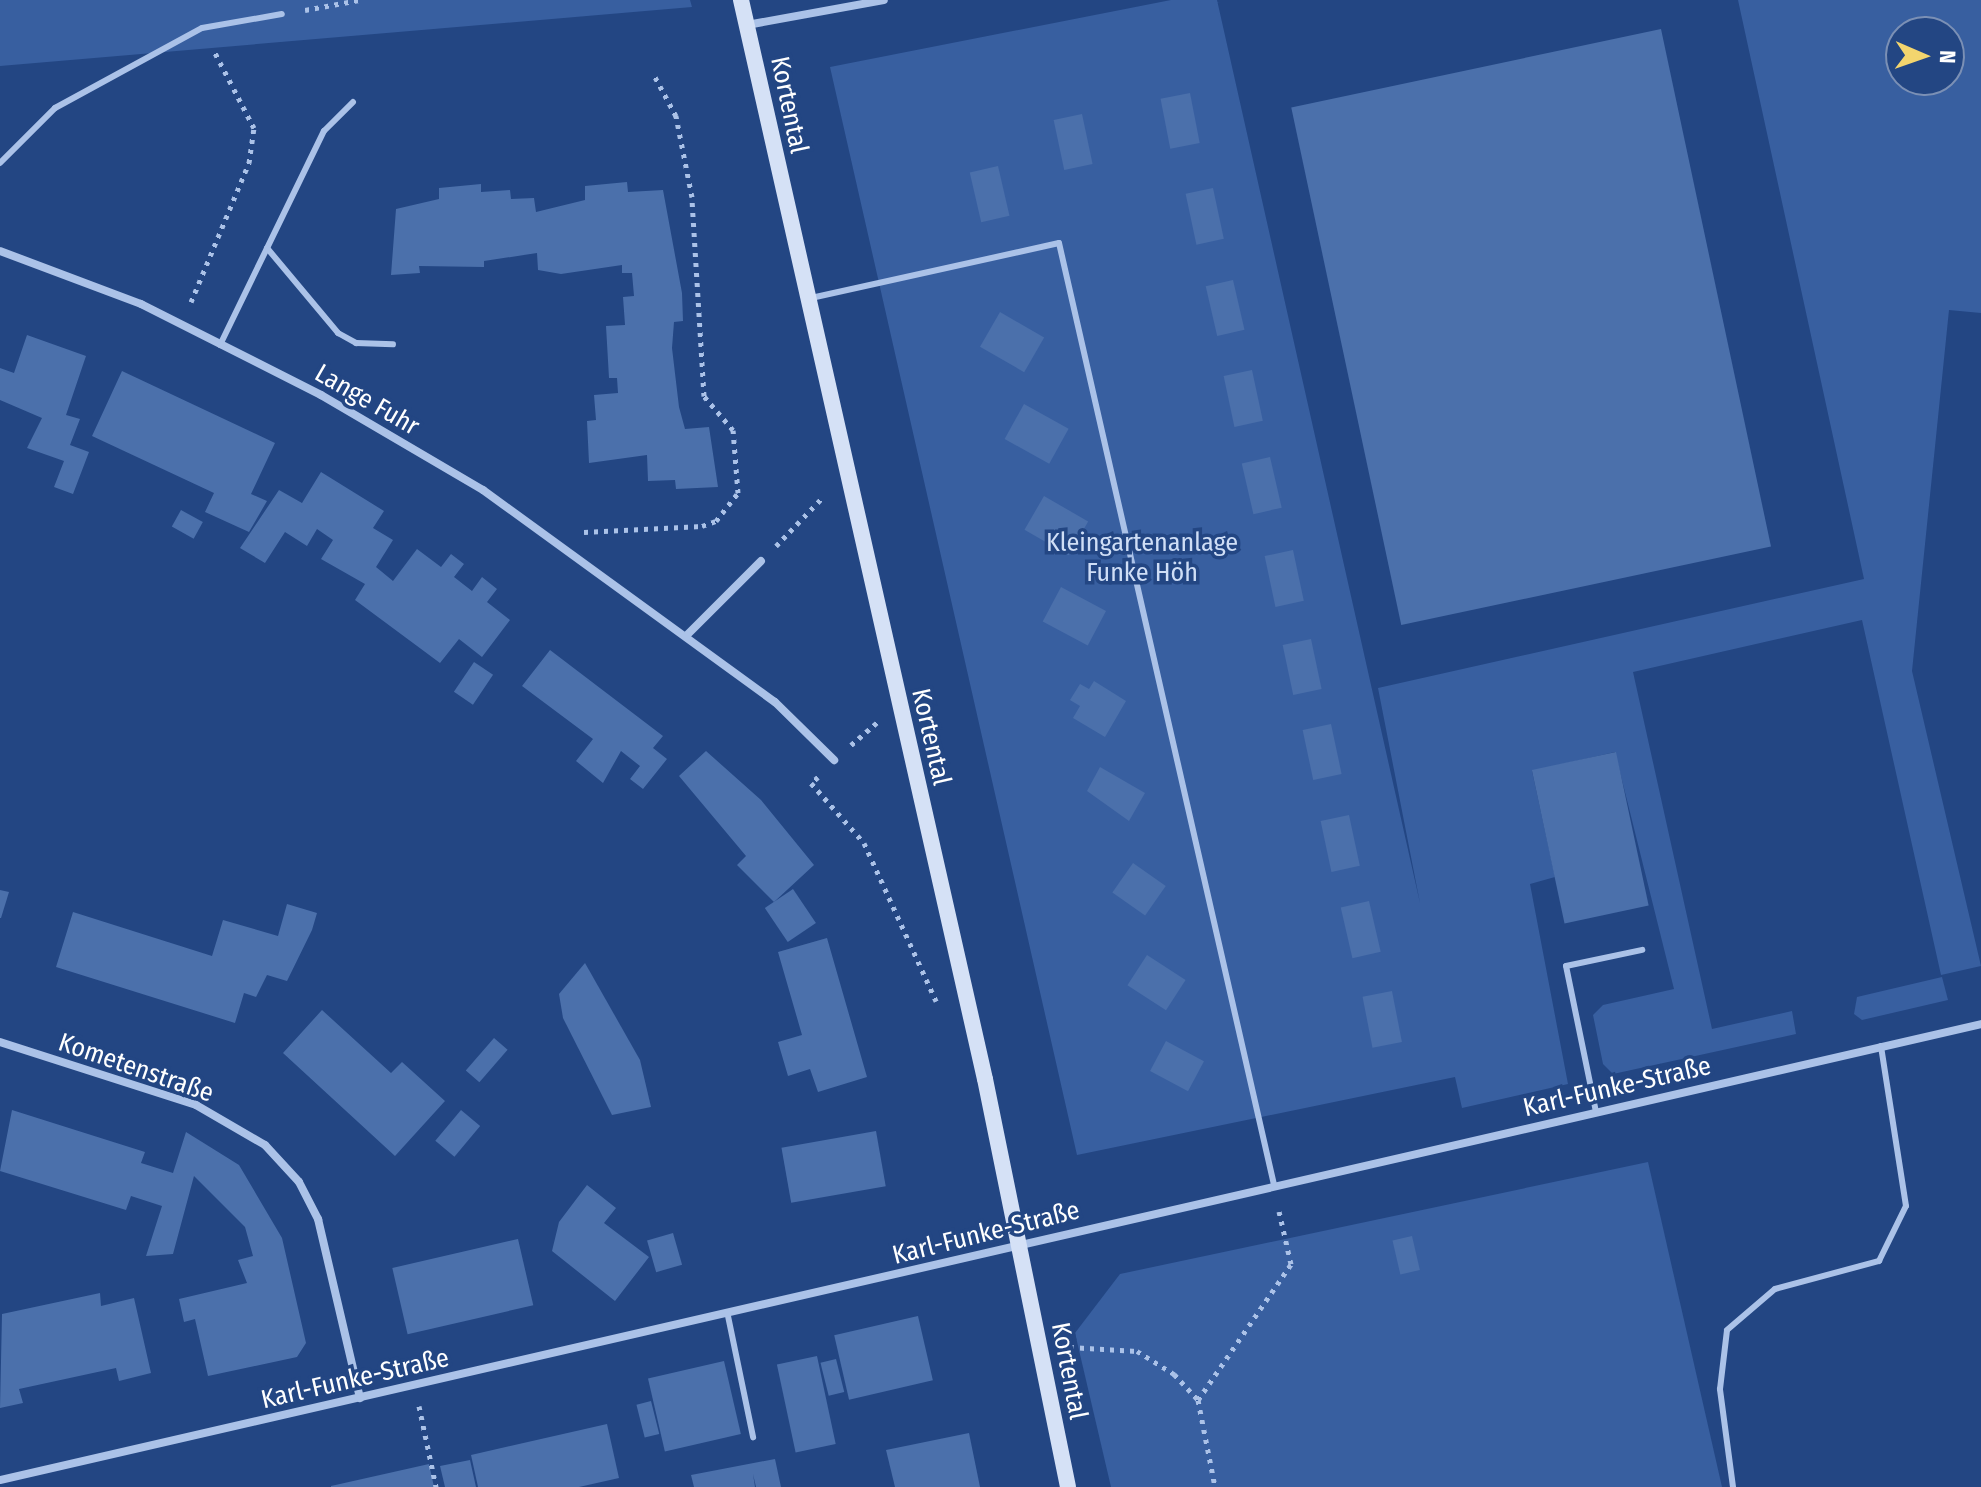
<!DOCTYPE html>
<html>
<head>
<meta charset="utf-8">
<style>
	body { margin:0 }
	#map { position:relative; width:1981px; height:1487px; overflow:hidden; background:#234683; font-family:"Fira Sans Condensed",sans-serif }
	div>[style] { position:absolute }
	.green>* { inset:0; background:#385fa0 }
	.building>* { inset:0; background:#4b70ab; transform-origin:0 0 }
	.path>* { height:5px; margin-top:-2.5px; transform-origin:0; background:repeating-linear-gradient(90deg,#abc2e8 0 4px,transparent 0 10px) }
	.lane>* { height:6px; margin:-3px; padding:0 3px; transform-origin:3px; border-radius:3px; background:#abc2e8 }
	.street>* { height:8px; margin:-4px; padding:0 4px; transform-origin:4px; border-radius:4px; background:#abc2e8 }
	.secondary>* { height:16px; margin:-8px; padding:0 8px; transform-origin:8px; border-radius:8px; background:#d5e1f6 }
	span { translate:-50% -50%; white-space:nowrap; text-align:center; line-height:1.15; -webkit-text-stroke:7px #234683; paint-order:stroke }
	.street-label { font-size:26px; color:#fff }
	.park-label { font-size:26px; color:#cfdef6 }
	.north { position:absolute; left:1885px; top:16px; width:80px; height:80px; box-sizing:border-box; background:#234683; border:2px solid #7b90b5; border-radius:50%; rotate:92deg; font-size:22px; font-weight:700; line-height:32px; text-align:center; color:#fff }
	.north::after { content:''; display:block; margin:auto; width:28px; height:36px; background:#f3d56e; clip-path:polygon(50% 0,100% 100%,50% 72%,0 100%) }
</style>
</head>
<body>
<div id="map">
	<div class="green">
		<div style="clip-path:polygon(0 0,690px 0,692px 7px,0 66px)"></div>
		<div style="clip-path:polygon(evenodd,1171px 0,1217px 0,1420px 903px,1378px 688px,1864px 579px,1738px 0,1981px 0,1981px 313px,1949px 310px,1912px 671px,1981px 966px,1941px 975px,1862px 620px,1633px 672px,1712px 1029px,1792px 1011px,1796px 1034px,1613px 1074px,1603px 1064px,1593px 1015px,1603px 1005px,1674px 989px,1615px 752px,1532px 771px,1555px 877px,1530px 884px,1568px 1084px,1462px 1108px,1455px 1077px,1077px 1155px,830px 67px,1171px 0,1901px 32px,1949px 32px,1949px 80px,1901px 80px,1901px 32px)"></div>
		<div style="clip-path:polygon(1942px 977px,1948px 1000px,1862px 1020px,1854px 1014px,1857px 997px)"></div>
		<div style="clip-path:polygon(1648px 1162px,1722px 1487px,1111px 1487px,1075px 1333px,1120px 1274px)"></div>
	</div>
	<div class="building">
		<div style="left:1661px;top:29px;width:529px;height:378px;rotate:78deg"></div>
		<div style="left:1190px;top:93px;width:51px;height:30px;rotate:79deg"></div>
		<div style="left:1082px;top:114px;width:51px;height:29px;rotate:78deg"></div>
		<div style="left:998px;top:166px;width:51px;height:29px;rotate:77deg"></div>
		<div style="clip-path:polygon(627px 182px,628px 192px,663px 190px,682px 293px,683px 321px,674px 322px,672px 348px,679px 407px,685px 429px,709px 427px,718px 487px,676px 489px,675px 480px,648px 481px,647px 455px,589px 463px,587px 421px,596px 420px,594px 395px,618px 393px,617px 378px,609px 378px,606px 326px,625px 325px,623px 297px,634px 296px,632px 273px,622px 273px,622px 265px,561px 274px,538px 270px,537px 253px,484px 261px,484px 267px,419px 266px,420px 273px,391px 275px,396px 209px,439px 199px,439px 188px,481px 184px,481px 192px,510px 190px,511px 199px,534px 198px,536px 212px,585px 200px,585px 186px)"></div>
		<div style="left:1213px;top:188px;width:52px;height:28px;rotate:78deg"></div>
		<div style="left:1233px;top:280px;width:51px;height:28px;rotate:77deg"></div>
		<div style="left:1000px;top:312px;width:51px;height:40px;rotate:30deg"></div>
		<div style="clip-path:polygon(27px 335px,86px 356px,66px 415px,80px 419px,70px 445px,89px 452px,73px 494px,54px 487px,64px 461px,27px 448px,42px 418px,0 400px,0 368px,14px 373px)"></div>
		<div style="left:1252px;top:370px;width:52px;height:29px;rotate:78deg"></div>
		<div style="clip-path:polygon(122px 371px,275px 443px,251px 494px,267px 501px,249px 532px,205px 512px,214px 493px,92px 436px)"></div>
		<div style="left:1024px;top:404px;width:51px;height:40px;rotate:29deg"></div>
		<div style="left:1270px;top:457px;width:52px;height:29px;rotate:77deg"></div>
		<div style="clip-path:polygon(321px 472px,384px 511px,373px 528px,393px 540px,376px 567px,393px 581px,417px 549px,441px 567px,451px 554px,464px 564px,454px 577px,472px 591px,482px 577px,497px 589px,487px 602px,510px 620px,482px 657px,459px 639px,440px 663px,355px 600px,365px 584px,321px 559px,333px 540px,317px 529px,307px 546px,285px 532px,265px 563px,240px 548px,279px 490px,302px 503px)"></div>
		<div style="left:1044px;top:496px;width:51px;height:39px;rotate:30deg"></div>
		<div style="left:181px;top:510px;width:25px;height:19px;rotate:29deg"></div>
		<div style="left:1293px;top:550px;width:52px;height:29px;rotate:78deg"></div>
		<div style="left:1061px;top:587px;width:51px;height:39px;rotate:28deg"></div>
		<div style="left:1311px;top:639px;width:51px;height:29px;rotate:78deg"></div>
		<div style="clip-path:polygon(550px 650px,663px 736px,653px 748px,667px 759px,643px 789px,630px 779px,640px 766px,621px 751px,603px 783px,576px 761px,593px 739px,522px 686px)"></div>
		<div style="left:474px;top:662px;width:23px;height:36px;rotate:34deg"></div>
		<div style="clip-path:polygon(1094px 681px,1126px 701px,1105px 737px,1073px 718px,1080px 706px,1070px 700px,1080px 684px,1089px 689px)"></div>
		<div style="left:1331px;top:724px;width:51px;height:29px;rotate:78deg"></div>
		<div style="clip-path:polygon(706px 751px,761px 800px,814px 865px,774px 902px,737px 865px,746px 856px,679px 776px)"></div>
		<div style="left:1616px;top:752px;width:157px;height:86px;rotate:78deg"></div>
		<div style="clip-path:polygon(1100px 767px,1145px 793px,1129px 821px,1087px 791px)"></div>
		<div style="left:1349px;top:815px;width:52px;height:29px;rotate:78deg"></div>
		<div style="left:1133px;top:863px;width:40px;height:36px;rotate:35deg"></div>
		<div style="left:793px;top:889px;width:41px;height:34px;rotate:56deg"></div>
		<div style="clip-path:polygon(0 890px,9px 892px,1px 918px,0 918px)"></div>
		<div style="left:1369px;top:901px;width:52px;height:29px;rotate:77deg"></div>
		<div style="clip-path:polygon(287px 904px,317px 913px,312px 930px,287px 981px,267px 975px,256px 997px,244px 993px,235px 1023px,56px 967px,73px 912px,212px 956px,223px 920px,278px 936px)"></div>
		<div style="clip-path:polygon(827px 938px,867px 1077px,818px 1092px,810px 1069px,788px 1076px,778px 1042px,802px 1035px,778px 952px)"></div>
		<div style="left:1147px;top:955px;width:46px;height:36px;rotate:33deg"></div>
		<div style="clip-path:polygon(585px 963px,640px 1060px,651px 1107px,612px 1115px,563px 1018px,559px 994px)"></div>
		<div style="left:1392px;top:991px;width:52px;height:30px;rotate:79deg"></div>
		<div style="clip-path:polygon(322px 1010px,391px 1073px,402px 1062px,445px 1101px,395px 1156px,283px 1053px)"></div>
		<div style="left:494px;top:1038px;width:18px;height:43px;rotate:41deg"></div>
		<div style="left:1166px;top:1041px;width:43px;height:34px;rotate:28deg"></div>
		<div style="clip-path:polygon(12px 1110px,145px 1152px,141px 1163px,173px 1173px,186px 1132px,239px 1165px,282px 1238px,306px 1343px,297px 1357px,208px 1376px,195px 1319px,184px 1322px,179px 1299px,247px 1283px,238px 1260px,253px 1256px,245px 1227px,194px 1176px,173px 1254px,146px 1256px,162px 1206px,131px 1196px,126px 1210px,0 1171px)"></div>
		<div style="left:461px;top:1110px;width:25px;height:40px;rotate:40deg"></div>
		<div style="left:876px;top:1131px;width:56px;height:96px;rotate:80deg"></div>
		<div style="clip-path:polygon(587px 1185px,616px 1208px,604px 1223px,649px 1257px,615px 1301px,552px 1251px,559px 1222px)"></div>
		<div style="left:673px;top:1233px;width:33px;height:27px;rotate:74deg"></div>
		<div style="left:1412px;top:1236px;width:35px;height:20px;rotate:77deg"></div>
		<div style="left:518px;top:1239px;width:68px;height:129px;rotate:77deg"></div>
		<div style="clip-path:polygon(100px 1293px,101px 1306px,134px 1298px,151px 1373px,119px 1381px,116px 1368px,19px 1389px,23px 1403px,0 1408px,2px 1314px)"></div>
		<div style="left:918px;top:1316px;width:66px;height:86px;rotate:77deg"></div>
		<div style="left:817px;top:1356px;width:90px;height:41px;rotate:78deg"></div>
		<div style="left:836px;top:1359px;width:34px;height:16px;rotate:76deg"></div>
		<div style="left:724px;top:1361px;width:75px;height:78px;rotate:77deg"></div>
		<div style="left:651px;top:1401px;width:34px;height:15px;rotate:76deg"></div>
		<div style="clip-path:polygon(607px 1424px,619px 1478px,579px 1487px,478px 1487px,471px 1455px)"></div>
		<div style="clip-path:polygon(969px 1433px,980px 1487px,895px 1487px,886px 1450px)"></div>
		<div style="clip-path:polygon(775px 1459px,781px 1487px,756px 1487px,753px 1474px,755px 1487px,694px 1487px,691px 1475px)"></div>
		<div style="clip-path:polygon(470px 1460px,476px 1487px,445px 1487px,440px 1466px)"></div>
		<div style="clip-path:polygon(429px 1464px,434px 1487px,331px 1487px,331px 1486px)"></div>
	</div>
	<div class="path">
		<div style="left:305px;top:10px;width:55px;rotate:-10.5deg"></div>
		<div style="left:191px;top:302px;width:151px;rotate:-67.4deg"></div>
		<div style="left:249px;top:163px;width:35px;rotate:-82deg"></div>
		<div style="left:254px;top:128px;width:89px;rotate:-117.4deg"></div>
		<div style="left:584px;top:532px;width:118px;rotate:-2.9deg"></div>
		<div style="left:702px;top:526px;width:15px;rotate:-20deg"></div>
		<div style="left:716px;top:521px;width:36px;rotate:-52deg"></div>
		<div style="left:738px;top:493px;width:63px;rotate:-94.5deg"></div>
		<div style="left:733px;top:430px;width:45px;rotate:-130.5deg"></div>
		<div style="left:704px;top:396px;width:199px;rotate:-93.5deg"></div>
		<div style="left:692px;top:197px;width:83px;rotate:-101.2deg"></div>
		<div style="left:676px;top:116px;width:47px;rotate:-118.2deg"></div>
		<div style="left:776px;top:546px;width:69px;rotate:-46.2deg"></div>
		<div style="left:851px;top:745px;width:35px;rotate:-41deg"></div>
		<div style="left:818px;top:777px;width:9px;rotate:139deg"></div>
		<div style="left:811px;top:783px;width:80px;rotate:48.5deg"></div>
		<div style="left:864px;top:843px;width:174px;rotate:65.5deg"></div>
		<div style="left:1070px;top:1347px;width:67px;rotate:3.4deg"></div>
		<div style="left:1137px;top:1351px;width:44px;rotate:31.9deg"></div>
		<div style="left:1174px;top:1374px;width:35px;rotate:47deg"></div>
		<div style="left:1198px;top:1400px;width:89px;rotate:78.9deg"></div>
		<div style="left:1198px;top:1400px;width:165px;rotate:-55.6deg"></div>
		<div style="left:1291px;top:1264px;width:54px;rotate:-102.8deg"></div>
		<div style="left:419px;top:1406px;width:83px;rotate:78.1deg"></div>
	</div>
	<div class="lane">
		<div style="left:0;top:163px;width:78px;rotate:-45deg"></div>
		<div style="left:55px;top:108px;width:167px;rotate:-28.6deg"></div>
		<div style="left:202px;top:28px;width:81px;rotate:-9.9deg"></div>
		<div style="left:267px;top:248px;width:111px;rotate:50.1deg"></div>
		<div style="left:338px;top:333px;width:21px;rotate:29deg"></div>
		<div style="left:356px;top:343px;width:37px;rotate:2deg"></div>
		<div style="left:811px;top:298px;width:254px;rotate:-12.5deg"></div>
		<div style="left:1059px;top:243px;width:966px;rotate:77.14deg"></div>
		<div style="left:220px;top:345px;width:238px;rotate:-64.1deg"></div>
		<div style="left:324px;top:131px;width:41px;rotate:-45deg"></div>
		<div style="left:1596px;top:1112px;width:149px;rotate:-101.6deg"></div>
		<div style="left:1566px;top:966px;width:78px;rotate:-11.9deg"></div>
		<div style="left:728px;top:1316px;width:124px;rotate:78.3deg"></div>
		<div style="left:1733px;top:1487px;width:99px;rotate:-97.6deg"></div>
		<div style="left:1720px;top:1389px;width:59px;rotate:-83.2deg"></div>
		<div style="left:1727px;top:1330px;width:63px;rotate:-40.5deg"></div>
		<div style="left:1775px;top:1289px;width:108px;rotate:-15.1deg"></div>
		<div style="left:1879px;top:1261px;width:61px;rotate:-63.9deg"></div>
		<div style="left:1906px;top:1206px;width:162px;rotate:-98.9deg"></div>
	</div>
	<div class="street">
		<div style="left:747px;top:25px;width:139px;rotate:-10.3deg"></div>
		<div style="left:0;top:251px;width:151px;rotate:20.6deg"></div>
		<div style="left:141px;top:304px;width:202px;rotate:26.8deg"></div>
		<div style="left:321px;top:395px;width:188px;rotate:30.4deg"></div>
		<div style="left:483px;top:490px;width:361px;rotate:36deg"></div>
		<div style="left:775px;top:702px;width:83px;rotate:44.5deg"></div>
		<div style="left:686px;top:636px;width:106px;rotate:-45deg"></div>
		<div style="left:0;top:1042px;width:206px;rotate:17.8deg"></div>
		<div style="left:196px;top:1105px;width:80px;rotate:30.1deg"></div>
		<div style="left:265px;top:1145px;width:50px;rotate:47.4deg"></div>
		<div style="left:299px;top:1182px;width:42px;rotate:62.8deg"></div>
		<div style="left:318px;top:1219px;width:184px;rotate:76.8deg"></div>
		<div style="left:0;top:1480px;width:2033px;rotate:-12.96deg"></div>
	</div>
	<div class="secondary">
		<div style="left:741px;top:0;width:1106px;rotate:77.26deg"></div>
		<div style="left:985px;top:1079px;width:416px;rotate:78.5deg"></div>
	</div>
	<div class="street-label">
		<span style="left:789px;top:105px;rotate:78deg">Kortental</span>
		<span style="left:367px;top:400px;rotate:30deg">Lange Fuhr</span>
		<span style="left:931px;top:737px;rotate:77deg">Kortental</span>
		<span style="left:136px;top:1068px;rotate:19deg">Kometenstraße</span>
		<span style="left:1617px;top:1087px;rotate:-13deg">Karl-Funke-Straße</span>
		<span style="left:986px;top:1233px;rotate:-14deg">Karl-Funke-Straße</span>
		<span style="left:1069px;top:1371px;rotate:79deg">Kortental</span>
		<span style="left:355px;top:1379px;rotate:-13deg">Karl-Funke-Straße</span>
	</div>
	<div class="park-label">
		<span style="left:1142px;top:558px">Kleingartenanlage<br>Funke Höh</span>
	</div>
	<div class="north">N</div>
</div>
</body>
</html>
